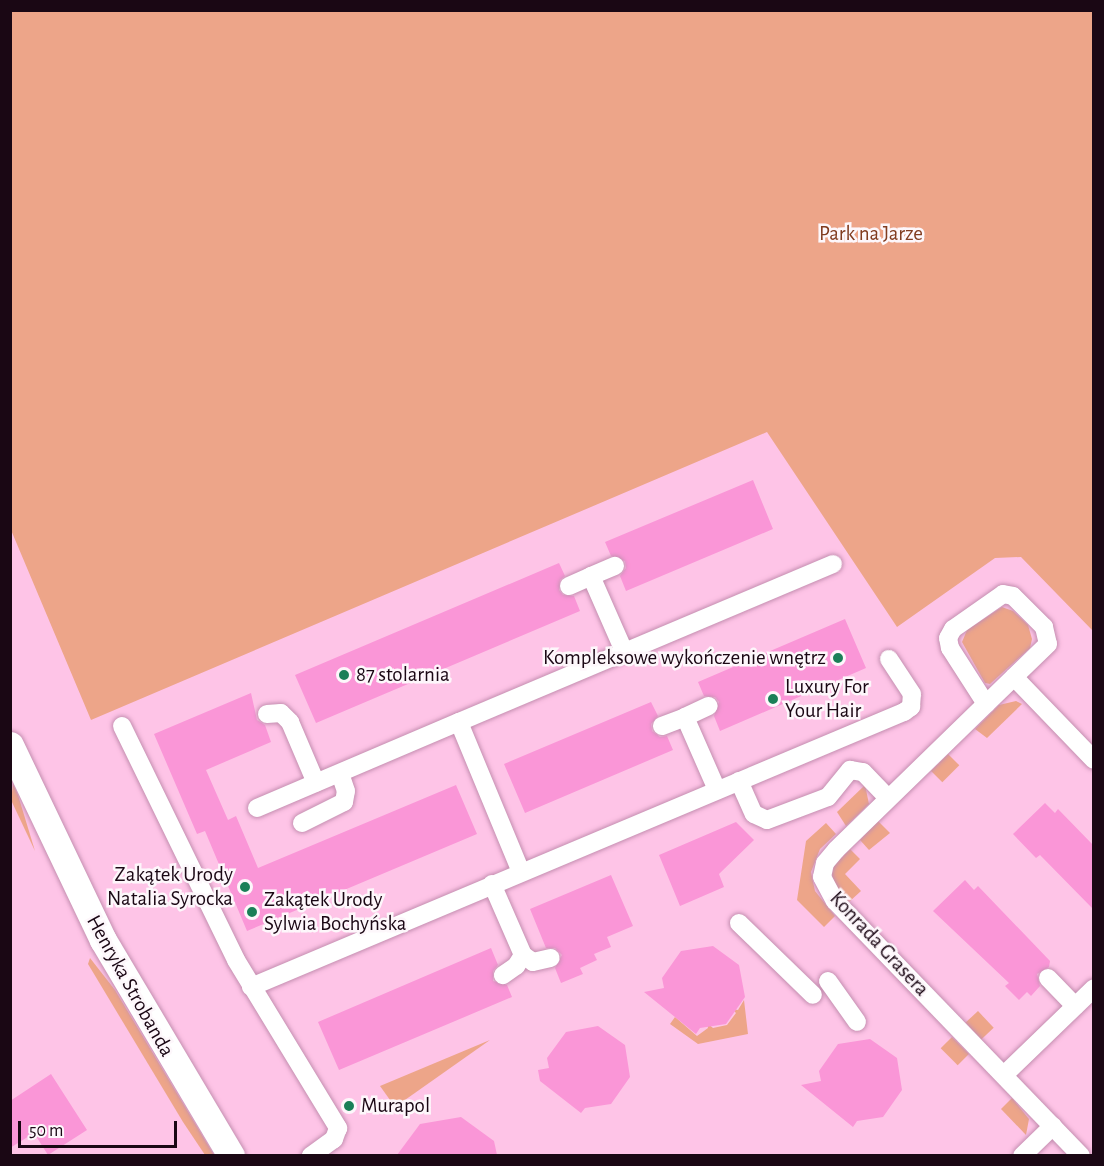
<!DOCTYPE html>
<html>
<head>
<meta charset="utf-8">
<style>
	body { margin:0 }
	#map { position:relative; width:1104px; height:1166px; overflow:hidden; background:#fec4e7; font-family:"Alegreya Sans",sans-serif }
	div>[style] { position:absolute }
	.green>* { inset:0; background:#eda589; transform-origin:0 0 }
	.building>* { inset:0; background:#fa96d7 }
	.roads { filter:drop-shadow(0 0 2px #c48eb0) drop-shadow(0 0 2px #c48eb0) }
	.street>* { height:18px; margin:-9px; padding:0 9px; transform-origin:9px; border-radius:9px; background:#fff }
	.secondary>* { height:27px; margin:-13.5px; padding:0 13.5px; transform-origin:13.5px; border-radius:13.5px; background:#fff }
	.dots>* { width:16px; height:16px; translate:-50% -50%; box-sizing:border-box; border:3px solid #fdf7fb; border-radius:50% }
	span { translate:-50% -50%; white-space:nowrap; text-align:center; line-height:1.15; -webkit-text-stroke:5px #fdf7fb; paint-order:stroke }
	.park-label { font-size:21px; color:#813c20 }
	.poi-label { font-size:21px; color:#1a0714 }
	.right { translate:-100% -50%; text-align:right }
	.left { translate:0 -50%; text-align:left }
	.street-label { font-size:21px; color:#1a0714 }
	.frame { position:absolute; inset:0; border:12px solid #1a0714; pointer-events:none }
	.scale { position:absolute; left:18px; top:1121px; width:159px; height:27px; box-sizing:border-box; border:3px solid #1a0714; border-top:0; padding-left:8px; font-size:18px; line-height:21px; white-space:nowrap; color:#1a0714; -webkit-text-stroke:4px #fdf7fb; paint-order:stroke }
</style>
</head>
<body>
<div id="map">
	<div class="green">
		<div style="clip-path:polygon(10px 11px,1093px 11px,1093px 631px,1021px 557px,995px 558px,897px 627px,767px 432px,91px 720px,11px 530px)"></div>
		<div style="clip-path:polygon(1002px 607px,1013px 611px,1028px 625px,1032px 639px,1030px 648px,990px 684px,985px 683px,962px 642px,967px 630px)"></div>
		<div style="clip-path:polygon(1016px 701px,1022px 704px,987px 738px,975px 729px,999px 705px)"></div>
		<div style="left:948px;top:754px;width:16px;height:24px;rotate:45deg"></div>
		<div style="clip-path:polygon(13px 784px,18px 795px,35px 851px,11px 800px)"></div>
		<div style="clip-path:polygon(865px 785px,869px 804px,846px 826px,837px 812px)"></div>
		<div style="clip-path:polygon(878px 821px,890px 833px,869px 850px,860px 840px)"></div>
		<div style="clip-path:polygon(826px 823px,836px 834px,820px 849px,811px 872px,815px 891px,835px 916px,824px 927px,797px 900px,806px 841px)"></div>
		<div style="clip-path:polygon(850px 849px,860px 859px,845px 874px,861px 891px,849px 902px,837px 889px,832px 875px,834px 866px)"></div>
		<div style="clip-path:polygon(90px 958px,115px 990px,214px 1155px,205px 1155px,183px 1122px,88px 964px)"></div>
		<div style="clip-path:polygon(744px 1000px,748px 1034px,698px 1044px,670px 1024px,675px 1017px,697px 1036px,708px 1028px,707px 1023px,713px 1028px,727px 1025px,736px 1013px,732px 1009px,738px 1010px)"></div>
		<div style="left:978px;top:1011px;width:23px;height:17px;rotate:47deg"></div>
		<div style="left:952px;top:1037px;width:24px;height:16px;rotate:45deg"></div>
		<div style="clip-path:polygon(490px 1040px,395px 1107px,380px 1086px)"></div>
		<div style="clip-path:polygon(1012px 1098px,1029px 1119px,1026px 1135px,1001px 1109px)"></div>
	</div>
	<div class="building">
		<div style="clip-path:polygon(753px 480px,773px 529px,626px 591px,620px 576px,626px 568px,625px 561px,611px 556px,605px 542px)"></div>
		<div style="clip-path:polygon(559px 563px,565px 576px,560px 580px,559px 590px,563px 595px,574px 596px,580px 611px,316px 723px,295px 675px)"></div>
		<div style="clip-path:polygon(845px 619px,866px 668px,720px 731px,714px 716px,719px 702px,715px 697px,704px 696px,698px 682px)"></div>
		<div style="clip-path:polygon(251px 693px,257px 720px,265px 725px,271px 742px,206px 770px,228px 820px,236px 816px,258px 868px,456px 785px,477px 834px,247px 931px,205px 831px,197px 834px,154px 734px)"></div>
		<div style="clip-path:polygon(651px 702px,658px 716px,651px 724px,652px 731px,660px 737px,667px 736px,673px 750px,525px 813px,504px 764px)"></div>
		<div style="clip-path:polygon(1045px 803px,1055px 813px,1058px 809px,1094px 846px,1094px 910px,1040px 855px,1036px 858px,1013px 834px)"></div>
		<div style="clip-path:polygon(736px 822px,754px 840px,719px 874px,724px 887px,680px 906px,659px 855px)"></div>
		<div style="clip-path:polygon(611px 875px,633px 926px,607px 937px,611px 947px,594px 954px,597px 960px,580px 968px,583px 974px,561px 983px,555px 968px,562px 955px,555px 948px,546px 948px,530px 909px)"></div>
		<div style="clip-path:polygon(965px 880px,974px 890px,978px 886px,1050px 961px,1049px 967px,1037px 974px,1040px 986px,1031px 996px,1027px 992px,1019px 1000px,1005px 986px,1009px 983px,933px 911px)"></div>
		<div style="clip-path:polygon(713px 946px,739px 965px,745px 997px,726px 1024px,700px 1028px,696px 1034px,644px 992px,664px 988px,662px 978px,681px 951px)"></div>
		<div style="clip-path:polygon(491px 948px,498px 965px,493px 971px,493px 981px,507px 985px,512px 997px,339px 1070px,318px 1022px)"></div>
		<div style="clip-path:polygon(598px 1026px,625px 1045px,630px 1077px,611px 1104px,585px 1108px,581px 1113px,540px 1081px,538px 1070px,549px 1068px,547px 1058px,566px 1032px)"></div>
		<div style="clip-path:polygon(870px 1039px,897px 1058px,902px 1090px,883px 1117px,857px 1121px,853px 1127px,801px 1085px,821px 1081px,819px 1071px,838px 1044px)"></div>
		<div style="clip-path:polygon(51px 1074px,87px 1130px,48px 1155px,34px 1133px,10px 1148px,10px 1101px)"></div>
		<div style="clip-path:polygon(461px 1117px,494px 1141px,497px 1155px,397px 1155px,420px 1124px)"></div>
	</div>
	<div class="roads">
		<div class="street">
			<div style="left:591px;top:576px;width:26px;rotate:-23deg"></div>
			<div style="left:569px;top:586px;width:24px;rotate:-24deg"></div>
			<div style="left:591px;top:576px;width:82px;rotate:66.3deg"></div>
			<div style="left:1003px;top:594px;width:10px;rotate:11deg"></div>
			<div style="left:1013px;top:596px;width:44px;rotate:45deg"></div>
			<div style="left:1044px;top:627px;width:17px;rotate:77deg"></div>
			<div style="left:1048px;top:644px;width:86px;rotate:135.9deg"></div>
			<div style="left:986px;top:704px;width:67px;rotate:-122.7deg"></div>
			<div style="left:950px;top:648px;width:10px;rotate:-101deg"></div>
			<div style="left:948px;top:638px;width:10px;rotate:-61deg"></div>
			<div style="left:953px;top:629px;width:61px;rotate:-35deg"></div>
			<div style="left:1014px;top:677px;width:115px;rotate:46.1deg"></div>
			<div style="left:986px;top:704px;width:209px;rotate:135.8deg"></div>
			<div style="left:836px;top:850px;width:17px;rotate:130deg"></div>
			<div style="left:825px;top:863px;width:14px;rotate:102deg"></div>
			<div style="left:822px;top:877px;width:27px;rotate:62deg"></div>
			<div style="left:835px;top:901px;width:354px;rotate:46deg"></div>
			<div style="left:267px;top:714px;width:14px;rotate:-4deg"></div>
			<div style="left:281px;top:713px;width:13px;rotate:45deg"></div>
			<div style="left:290px;top:722px;width:66px;rotate:66.9deg"></div>
			<div style="left:685px;top:717px;width:26px;rotate:-25deg"></div>
			<div style="left:122px;top:726px;width:260px;rotate:64deg"></div>
			<div style="left:236px;top:960px;width:197px;rotate:58.7deg"></div>
			<div style="left:338px;top:1128px;width:12px;rotate:110deg"></div>
			<div style="left:334px;top:1139px;width:29px;rotate:144deg"></div>
			<div style="left:662px;top:726px;width:25px;rotate:-21deg"></div>
			<div style="left:685px;top:717px;width:80px;rotate:66.3deg"></div>
			<div style="left:739px;top:781px;width:36px;rotate:66deg"></div>
			<div style="left:754px;top:814px;width:14px;rotate:25deg"></div>
			<div style="left:767px;top:820px;width:65px;rotate:-20.7deg"></div>
			<div style="left:828px;top:797px;width:35px;rotate:-51deg"></div>
			<div style="left:850px;top:770px;width:13px;rotate:9deg"></div>
			<div style="left:863px;top:772px;width:36px;rotate:46deg"></div>
			<div style="left:257px;top:808px;width:220px;rotate:-23.1deg"></div>
			<div style="left:302px;top:823px;width:47px;rotate:-26.6deg"></div>
			<div style="left:344px;top:802px;width:11px;rotate:-80deg"></div>
			<div style="left:346px;top:791px;width:18px;rotate:-109deg"></div>
			<div style="left:521px;top:872px;width:162px;rotate:-112.5deg"></div>
			<div style="left:459px;top:722px;width:406px;rotate:-22.9deg"></div>
			<div style="left:492px;top:884px;width:77px;rotate:66.4deg"></div>
			<div style="left:523px;top:955px;width:13px;rotate:122deg"></div>
			<div style="left:516px;top:966px;width:16px;rotate:145deg"></div>
			<div style="left:739px;top:923px;width:103px;rotate:44.2deg"></div>
			<div style="left:523px;top:955px;width:12px;rotate:35deg"></div>
			<div style="left:533px;top:962px;width:18px;rotate:-13deg"></div>
			<div style="left:1048px;top:978px;width:39px;rotate:46deg"></div>
			<div style="left:828px;top:981px;width:50px;rotate:54.7deg"></div>
			<div style="left:251px;top:987px;width:709px;rotate:-22.84deg"></div>
			<div style="left:904px;top:712px;width:9px;rotate:-36deg"></div>
			<div style="left:911px;top:707px;width:13px;rotate:-86deg"></div>
			<div style="left:912px;top:694px;width:42px;rotate:-123.3deg"></div>
			<div style="left:1004px;top:1075px;width:125px;rotate:-44deg"></div>
			<div style="left:1022px;top:1156px;width:43px;rotate:-44.1deg"></div>
		</div>
		<div class="secondary">
			<div style="left:10px;top:745px;width:216px;rotate:64.5deg"></div>
			<div style="left:103px;top:940px;width:251px;rotate:59.3deg"></div>
		</div>
	</div>
	<div class="dots">
		<div style="left:838px;top:658px;background:#1b7f58"></div>
		<div style="left:344px;top:675px;background:#1b7f58"></div>
		<div style="left:773px;top:699px;background:#1b7f58"></div>
		<div style="left:245px;top:887px;background:#1b7f58"></div>
		<div style="left:252px;top:912px;background:#1b7f58"></div>
		<div style="left:349px;top:1106px;background:#1b7f58"></div>
	</div>
	<div class="park-label">
		<span style="left:871px;top:234px">Park na Jarze</span>
	</div>
	<div class="poi-label">
		<span class="right" style="left:826px;top:658px">Kompleksowe wykończenie wnętrz</span>
		<span class="left" style="left:356px;top:675px">87 stolarnia</span>
		<span class="left" style="left:785px;top:699px">Luxury For<br>Your Hair</span>
		<span class="right" style="left:233px;top:887px">Zakątek Urody<br>Natalia Syrocka</span>
		<span class="left" style="left:264px;top:912px">Zakątek Urody<br>Sylwia Bochyńska</span>
		<span class="left" style="left:361px;top:1106px">Murapol</span>
	</div>
	<div class="street-label">
		<span style="left:879px;top:944px;rotate:47deg">Konrada Grasera</span>
		<span style="left:130px;top:986px;rotate:61deg">Henryka Strobanda</span>
	</div>
	<div class="frame"></div>
	<div class="scale">50 m</div>
</div>
</body>
</html>
